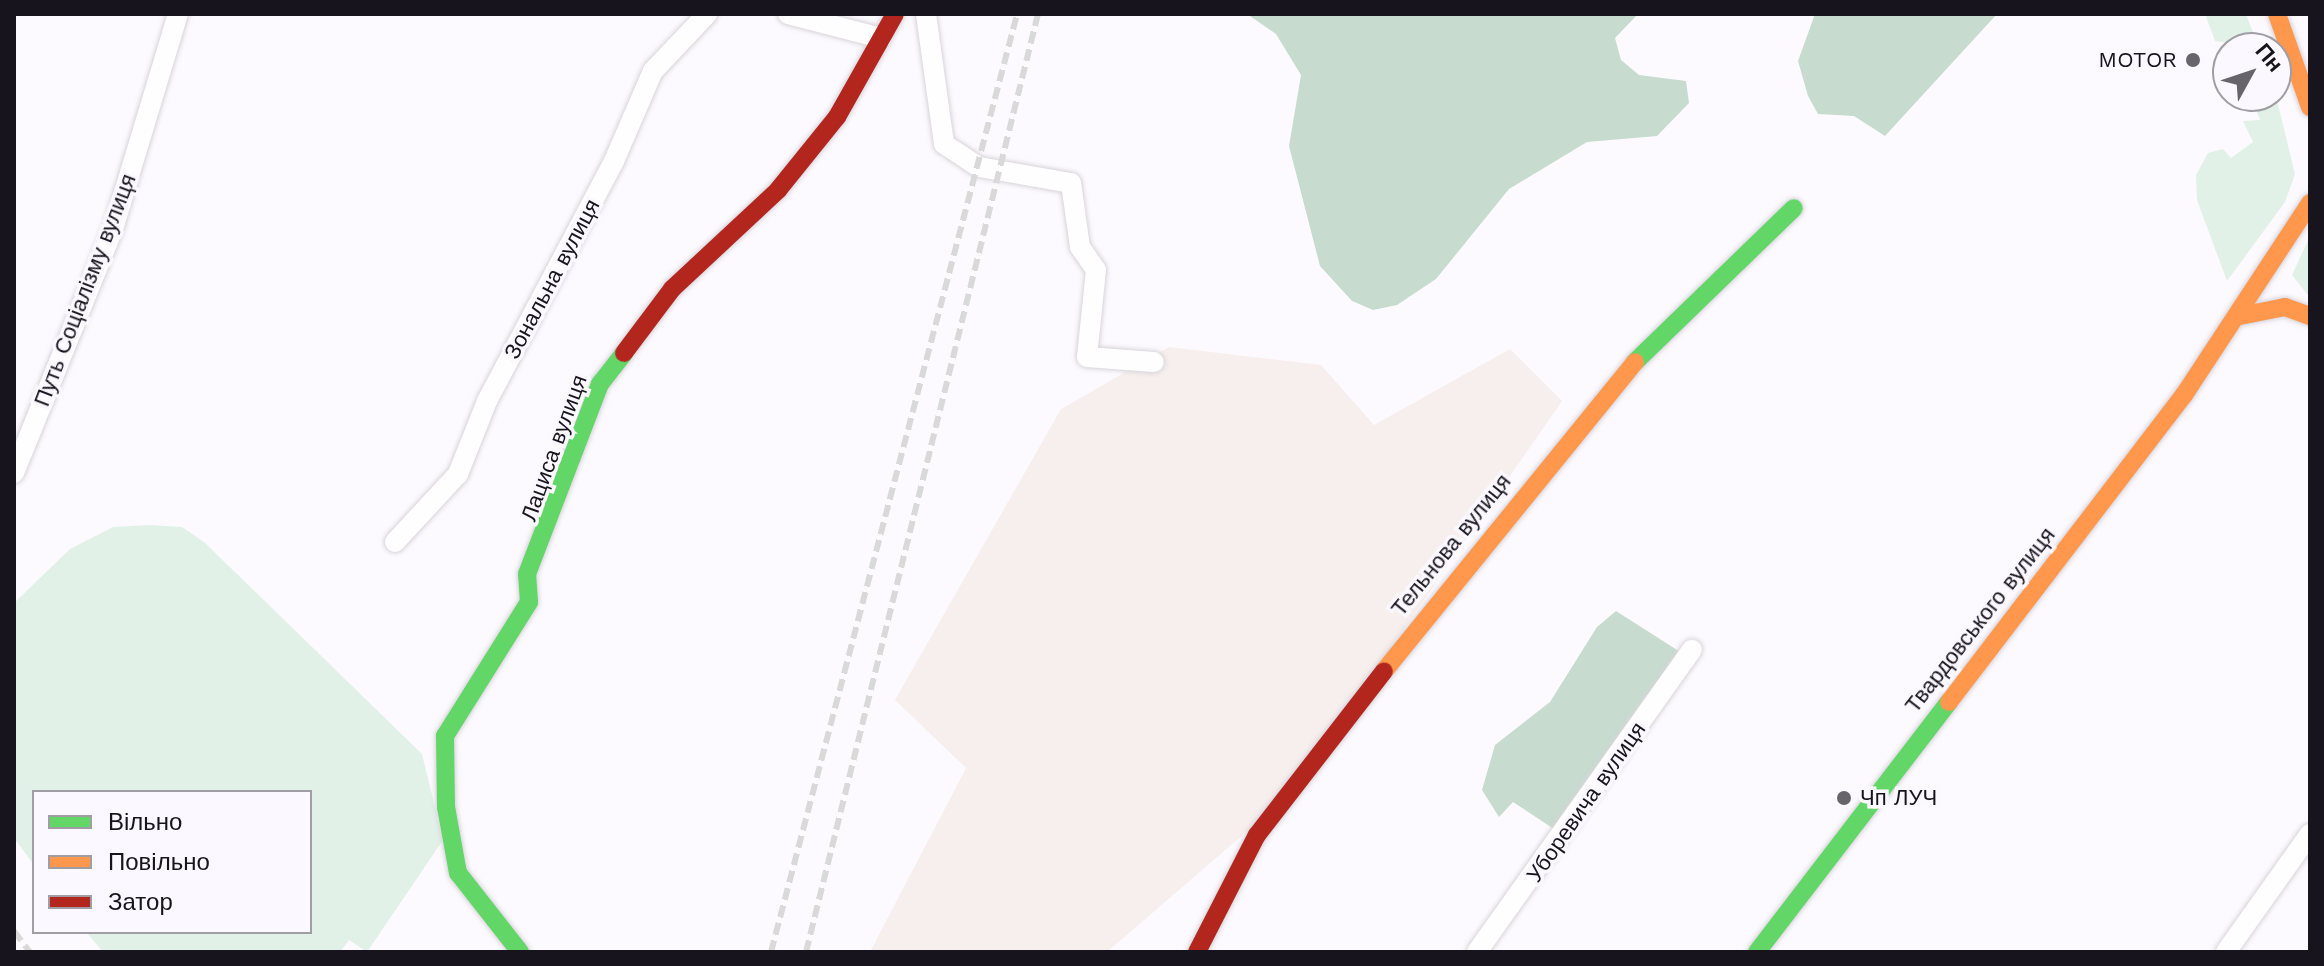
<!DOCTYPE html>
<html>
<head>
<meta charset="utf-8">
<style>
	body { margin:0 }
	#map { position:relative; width:2324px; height:966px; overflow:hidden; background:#fcfafe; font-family:"Work Sans",sans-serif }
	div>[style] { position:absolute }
	.industrial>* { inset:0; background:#f7efed }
	.green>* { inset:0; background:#e2f1e8 }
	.forest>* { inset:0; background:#c7dbcf }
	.roads { filter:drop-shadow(0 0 2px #d7d4db) drop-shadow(0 0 2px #d7d4db) }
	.street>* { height:20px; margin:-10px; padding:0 10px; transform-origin:10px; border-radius:10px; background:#fffeff }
	.fast>* { height:18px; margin:-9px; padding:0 9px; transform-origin:9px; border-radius:9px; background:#63d668 }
	.slow>* { height:18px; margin:-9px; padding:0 9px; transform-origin:9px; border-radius:9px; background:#ff974d }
	.jam>* { height:18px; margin:-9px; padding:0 9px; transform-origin:9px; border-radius:9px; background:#b3261e }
	.rail>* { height:6px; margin-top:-3px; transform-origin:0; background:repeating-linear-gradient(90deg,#d9d9da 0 12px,transparent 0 18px) }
	.dots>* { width:22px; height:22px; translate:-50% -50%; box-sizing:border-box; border:4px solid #fbf9ff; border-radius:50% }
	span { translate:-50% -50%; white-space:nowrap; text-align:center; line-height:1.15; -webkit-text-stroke:7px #fbf9ff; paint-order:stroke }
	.poi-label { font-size:22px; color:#18141d }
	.right { translate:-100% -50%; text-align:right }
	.left { translate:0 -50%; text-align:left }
	.street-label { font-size:22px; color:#18141d }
	.frame { position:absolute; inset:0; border:16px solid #18141d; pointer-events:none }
	.legend { position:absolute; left:32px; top:790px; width:280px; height:144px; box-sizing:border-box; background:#fbf9ff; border:2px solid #a09da5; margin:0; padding:10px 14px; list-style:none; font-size:24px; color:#18141d }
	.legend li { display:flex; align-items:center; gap:16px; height:40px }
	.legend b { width:40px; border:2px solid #a09da5 }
	.north { position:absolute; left:2212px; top:32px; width:80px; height:80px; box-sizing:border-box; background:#fbf9ff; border:2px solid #a09da5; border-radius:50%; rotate:50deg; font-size:22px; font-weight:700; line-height:32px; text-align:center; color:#18141d }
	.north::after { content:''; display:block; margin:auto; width:28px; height:36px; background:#68646c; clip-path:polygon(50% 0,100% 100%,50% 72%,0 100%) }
</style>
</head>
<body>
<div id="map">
	<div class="industrial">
		<div style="clip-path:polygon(1169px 347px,1321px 365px,1374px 425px,1510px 349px,1562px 401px,1288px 796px,1107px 952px,870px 952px,966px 768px,895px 700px,1061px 409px)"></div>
	</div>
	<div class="green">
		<div style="clip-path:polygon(2205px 14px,2246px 14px,2259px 48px,2215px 41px)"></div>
		<div style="clip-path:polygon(2251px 96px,2276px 96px,2295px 174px,2285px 202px,2227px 281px,2197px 200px,2196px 175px,2208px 153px,2223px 149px,2231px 158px,2253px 142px,2243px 121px,2260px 120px)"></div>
		<div style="clip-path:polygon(2310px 236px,2310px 298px,2292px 275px)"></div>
		<div style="clip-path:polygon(150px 525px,182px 527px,204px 542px,422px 754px,443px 840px,367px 952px,349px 940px,340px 952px,103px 952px,86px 932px,310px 932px,310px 792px,34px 792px,34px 865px,14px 838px,14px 603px,70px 549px,113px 527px)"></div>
	</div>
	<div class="forest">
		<div style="clip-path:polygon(1247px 14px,1638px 14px,1615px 38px,1621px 60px,1639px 75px,1686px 81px,1689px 103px,1657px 136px,1587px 142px,1509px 189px,1436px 279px,1397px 305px,1373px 310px,1352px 301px,1320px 266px,1289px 146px,1301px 75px,1276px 34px)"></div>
		<div style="clip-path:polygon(1815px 14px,1997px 14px,1885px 136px,1854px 116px,1818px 114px,1808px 96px,1798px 61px)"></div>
		<div style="clip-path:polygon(1616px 611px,1688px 657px,1554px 829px,1513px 802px,1499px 817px,1482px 790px,1495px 745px,1550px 702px,1597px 627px)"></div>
	</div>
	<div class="roads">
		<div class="street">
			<div style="left:788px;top:14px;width:96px;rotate:14.5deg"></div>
			<div style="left:926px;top:14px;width:131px;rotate:82.1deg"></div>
			<div style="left:944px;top:144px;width:42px;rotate:33.3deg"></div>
			<div style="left:979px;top:167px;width:93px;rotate:9.9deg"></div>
			<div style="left:1071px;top:183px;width:65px;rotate:82deg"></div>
			<div style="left:1080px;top:247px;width:28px;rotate:55deg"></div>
			<div style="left:1096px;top:270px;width:87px;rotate:95.9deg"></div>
			<div style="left:1087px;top:357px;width:67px;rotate:4.3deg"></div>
			<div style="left:14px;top:473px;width:263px;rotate:-67.9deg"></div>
			<div style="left:113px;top:229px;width:225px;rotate:-73.2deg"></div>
			<div style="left:395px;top:542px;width:93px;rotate:-47.2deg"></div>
			<div style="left:458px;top:474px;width:79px;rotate:-68.3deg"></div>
			<div style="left:487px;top:401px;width:272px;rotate:-62.1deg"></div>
			<div style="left:614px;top:161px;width:98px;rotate:-66.6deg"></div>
			<div style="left:653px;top:71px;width:79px;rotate:-46.5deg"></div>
			<div style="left:1477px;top:952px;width:371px;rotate:-54.6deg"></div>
			<div style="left:2226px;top:952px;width:145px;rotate:-54.6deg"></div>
		</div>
		<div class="fast">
			<div style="left:1635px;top:362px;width:221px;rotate:-44.1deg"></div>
			<div style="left:520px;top:952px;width:100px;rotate:-128.1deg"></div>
			<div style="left:458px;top:873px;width:67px;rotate:-100.3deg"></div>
			<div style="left:446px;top:807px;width:71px;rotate:-90.8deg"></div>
			<div style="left:445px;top:736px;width:158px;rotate:-57.9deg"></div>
			<div style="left:529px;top:602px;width:28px;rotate:-94deg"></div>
			<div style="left:527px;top:574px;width:204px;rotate:-69deg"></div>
			<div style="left:600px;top:384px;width:39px;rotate:-52deg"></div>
			<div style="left:1757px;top:952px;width:315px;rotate:-52.5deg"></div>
		</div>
		<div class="slow">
			<div style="left:2277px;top:14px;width:99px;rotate:70.5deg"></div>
			<div style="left:2240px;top:316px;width:46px;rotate:-11.3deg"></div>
			<div style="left:2285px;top:307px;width:27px;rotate:20deg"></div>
			<div style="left:1384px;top:671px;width:398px;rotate:-50.9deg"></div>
			<div style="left:1949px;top:702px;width:387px;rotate:-52.6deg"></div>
			<div style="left:2184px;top:395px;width:230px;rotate:-56.7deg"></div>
		</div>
		<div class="jam">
			<div style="left:624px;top:353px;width:80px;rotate:-53.1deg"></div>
			<div style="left:672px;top:289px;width:145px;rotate:-43deg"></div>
			<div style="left:778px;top:190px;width:94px;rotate:-51.1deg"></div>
			<div style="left:837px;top:117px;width:118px;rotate:-60.6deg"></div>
			<div style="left:1197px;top:952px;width:131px;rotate:-62.9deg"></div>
			<div style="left:1257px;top:835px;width:207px;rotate:-52.2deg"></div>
		</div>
	</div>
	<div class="rail">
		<div style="left:14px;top:931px;width:26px;rotate:53deg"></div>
		<div style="left:771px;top:952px;width:970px;rotate:-75.3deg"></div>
		<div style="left:806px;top:952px;width:966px;rotate:-76.11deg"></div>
	</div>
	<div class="dots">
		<div style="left:2193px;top:60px;background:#68646c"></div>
		<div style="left:1844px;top:798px;background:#68646c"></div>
	</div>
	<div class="poi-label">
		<span class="right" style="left:2177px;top:60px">MOTOR</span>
		<span class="left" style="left:1860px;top:798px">Чп ЛУЧ</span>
	</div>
	<div class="street-label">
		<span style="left:552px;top:279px;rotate:-62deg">Зональна вулиця</span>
		<span style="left:85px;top:290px;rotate:-69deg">Путь Соціалізму вулиця</span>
		<span style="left:554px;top:448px;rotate:-70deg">Лациса вулиця</span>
		<span style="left:1451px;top:545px;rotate:-51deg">Тельнова вулиця</span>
		<span style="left:1980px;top:620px;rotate:-52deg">Твардовського вулиця</span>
		<span style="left:1586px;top:802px;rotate:-55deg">Уборевича вулиця</span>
	</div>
	<div class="frame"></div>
	<ul class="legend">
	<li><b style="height:10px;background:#63d668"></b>Вільно</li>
	<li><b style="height:10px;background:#ff974d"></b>Повільно</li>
	<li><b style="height:10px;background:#b3261e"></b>Затор</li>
	</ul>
	<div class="north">Пн</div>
</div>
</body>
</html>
